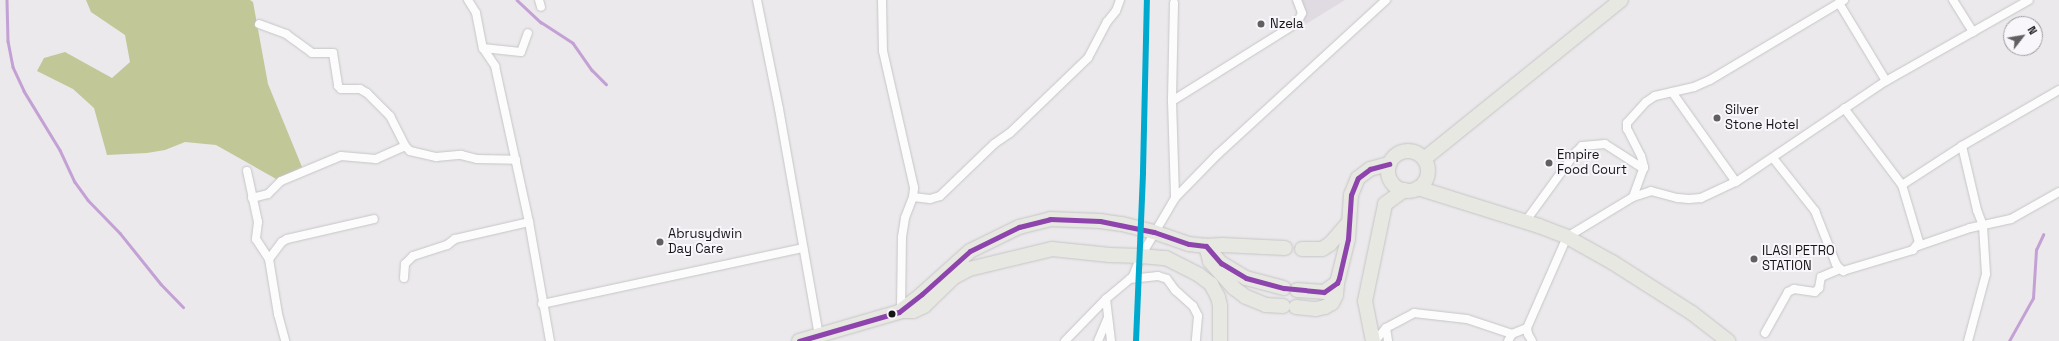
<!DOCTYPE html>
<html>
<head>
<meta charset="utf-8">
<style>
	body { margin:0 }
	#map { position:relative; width:2059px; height:341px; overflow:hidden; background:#ebe9ec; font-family:"Space Grotesk",sans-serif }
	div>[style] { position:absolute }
	.built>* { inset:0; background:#e0dbe2 }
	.forest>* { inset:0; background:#c2c798 }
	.stream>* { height:2.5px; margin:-1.25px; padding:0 1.25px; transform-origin:1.25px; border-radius:1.25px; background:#c3a1d4 }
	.roads { filter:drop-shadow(0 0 1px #c6c5c6) drop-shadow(0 0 1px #c6c5c6) }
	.minor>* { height:8px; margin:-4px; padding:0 4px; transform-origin:4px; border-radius:4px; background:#fcfcfc }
	.trunk>* { height:14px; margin:-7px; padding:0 7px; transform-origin:7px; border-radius:7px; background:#e7e8e1 }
	.trunk>.ring { margin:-7px; padding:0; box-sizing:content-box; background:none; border:14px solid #e7e8e1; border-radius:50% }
	.bus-1>* { height:5px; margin:-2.5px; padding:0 2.5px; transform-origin:2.5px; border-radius:2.5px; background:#8e44ad }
	.rail-1>* { height:6px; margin:-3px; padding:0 3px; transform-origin:3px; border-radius:3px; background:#00a9ce }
	.dots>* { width:11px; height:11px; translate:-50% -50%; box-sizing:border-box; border:2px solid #f9f6fb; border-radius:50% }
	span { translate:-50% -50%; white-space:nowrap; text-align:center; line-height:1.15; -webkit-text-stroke:4px #f9f6fb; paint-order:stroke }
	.poi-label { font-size:13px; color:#161516 }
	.left { translate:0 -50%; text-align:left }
	.north { position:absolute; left:2003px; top:16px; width:40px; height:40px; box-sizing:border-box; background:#f9f6fb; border:1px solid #9e9c9f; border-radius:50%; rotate:59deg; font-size:11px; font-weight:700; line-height:16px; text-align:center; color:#161516 }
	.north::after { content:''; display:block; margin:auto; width:14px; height:18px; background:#615f61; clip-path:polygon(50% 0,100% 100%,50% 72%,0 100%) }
</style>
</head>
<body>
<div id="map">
	<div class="built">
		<div style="clip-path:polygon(1293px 0,1345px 0,1306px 24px,1294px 6px)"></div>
	</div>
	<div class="forest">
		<div style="clip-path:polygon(86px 0,250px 0,253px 2px,268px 84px,302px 167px,278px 180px,216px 145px,185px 142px,165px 150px,147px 153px,107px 155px,94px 108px,73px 89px,37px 71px,44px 58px,65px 52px,112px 78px,130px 62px,125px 35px,91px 12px)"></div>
	</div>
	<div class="stream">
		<div style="left:7px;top:0;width:41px;rotate:88.6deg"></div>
		<div style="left:8px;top:41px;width:26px;rotate:79deg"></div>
		<div style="left:13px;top:67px;width:26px;rotate:65deg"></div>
		<div style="left:24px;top:91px;width:69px;rotate:58.6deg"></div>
		<div style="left:60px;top:150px;width:35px;rotate:65deg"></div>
		<div style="left:75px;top:182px;width:22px;rotate:54deg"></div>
		<div style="left:88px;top:200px;width:46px;rotate:45.9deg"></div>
		<div style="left:120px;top:233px;width:65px;rotate:51.2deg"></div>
		<div style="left:161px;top:284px;width:32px;rotate:46deg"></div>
		<div style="left:517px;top:0;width:33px;rotate:43deg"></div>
		<div style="left:541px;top:22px;width:38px;rotate:33deg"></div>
		<div style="left:573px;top:43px;width:33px;rotate:55deg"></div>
		<div style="left:592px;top:70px;width:20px;rotate:45deg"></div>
		<div style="left:2009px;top:341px;width:49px;rotate:-60.8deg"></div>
		<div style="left:2033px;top:298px;width:48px;rotate:-86.4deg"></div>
		<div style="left:2036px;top:250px;width:17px;rotate:-65deg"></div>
	</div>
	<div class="roads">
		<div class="minor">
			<div style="left:468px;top:0;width:15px;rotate:58deg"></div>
			<div style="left:476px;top:13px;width:36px;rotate:79deg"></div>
			<div style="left:483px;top:48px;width:22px;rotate:56deg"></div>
			<div style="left:495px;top:66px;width:160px;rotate:77.7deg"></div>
			<div style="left:529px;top:222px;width:121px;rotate:80deg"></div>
			<div style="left:539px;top:0;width:7px;rotate:74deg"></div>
			<div style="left:757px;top:0;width:111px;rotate:78.6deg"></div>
			<div style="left:779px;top:109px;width:230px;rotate:80deg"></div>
			<div style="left:882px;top:0;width:51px;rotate:88.9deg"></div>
			<div style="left:883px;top:51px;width:140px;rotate:77.2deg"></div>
			<div style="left:914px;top:188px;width:9px;rotate:96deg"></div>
			<div style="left:913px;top:197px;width:22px;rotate:111deg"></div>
			<div style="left:905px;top:218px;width:19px;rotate:99deg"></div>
			<div style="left:902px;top:237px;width:74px;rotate:90.8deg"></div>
			<div style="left:1953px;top:0;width:38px;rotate:58deg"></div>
			<div style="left:1174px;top:3px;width:98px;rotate:91.2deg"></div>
			<div style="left:1172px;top:101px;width:97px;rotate:88.2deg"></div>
			<div style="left:1839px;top:3px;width:91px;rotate:58.9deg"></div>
			<div style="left:259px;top:24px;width:29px;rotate:20deg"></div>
			<div style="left:286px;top:34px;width:32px;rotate:36deg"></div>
			<div style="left:312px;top:53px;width:21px"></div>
			<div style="left:333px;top:53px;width:33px;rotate:81deg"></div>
			<div style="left:338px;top:86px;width:4px;rotate:45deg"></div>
			<div style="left:341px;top:89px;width:19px"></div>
			<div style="left:360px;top:89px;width:8px;rotate:30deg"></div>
			<div style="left:367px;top:93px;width:33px;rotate:45deg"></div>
			<div style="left:390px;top:116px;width:34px;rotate:63deg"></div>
			<div style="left:405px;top:146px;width:7px;rotate:45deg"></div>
			<div style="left:410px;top:151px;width:27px;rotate:13deg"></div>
			<div style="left:436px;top:157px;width:25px;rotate:-5deg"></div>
			<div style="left:461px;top:155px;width:16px;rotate:14deg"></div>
			<div style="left:477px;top:159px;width:39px;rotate:1deg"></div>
			<div style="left:483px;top:48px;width:38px;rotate:6deg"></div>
			<div style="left:521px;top:52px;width:20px;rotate:-70deg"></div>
			<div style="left:1672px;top:92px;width:110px;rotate:54.6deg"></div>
			<div style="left:1172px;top:101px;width:147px;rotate:-32deg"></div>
			<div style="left:1297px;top:23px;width:11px;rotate:-63deg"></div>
			<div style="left:1302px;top:13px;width:14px;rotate:-111deg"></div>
			<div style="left:1962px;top:146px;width:66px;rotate:76.8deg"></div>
			<div style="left:1977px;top:210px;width:17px;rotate:69deg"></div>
			<div style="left:1983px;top:226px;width:48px;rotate:86.4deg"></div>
			<div style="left:1986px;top:274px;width:69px;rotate:105deg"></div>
			<div style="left:1773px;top:158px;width:68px;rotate:51.6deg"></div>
			<div style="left:1815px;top:211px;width:57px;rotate:68.4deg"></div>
			<div style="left:1836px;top:264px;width:6px;rotate:51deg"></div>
			<div style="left:1840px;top:269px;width:4px;rotate:34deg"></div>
			<div style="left:1843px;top:271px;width:73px;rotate:-16.7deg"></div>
			<div style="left:1913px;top:250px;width:10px;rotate:-53deg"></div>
			<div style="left:1919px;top:242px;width:59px;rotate:-106.6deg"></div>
			<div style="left:1902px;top:185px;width:96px;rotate:-127deg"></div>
			<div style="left:247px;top:171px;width:52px;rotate:77.8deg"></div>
			<div style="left:258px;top:222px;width:17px;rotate:97deg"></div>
			<div style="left:256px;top:239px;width:24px;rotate:57deg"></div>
			<div style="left:269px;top:259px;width:56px;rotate:80.7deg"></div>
			<div style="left:278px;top:314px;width:28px;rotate:75deg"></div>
			<div style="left:1902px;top:185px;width:72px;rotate:-33deg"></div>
			<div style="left:1962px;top:146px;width:112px;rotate:-30deg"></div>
			<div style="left:913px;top:197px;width:17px;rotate:7deg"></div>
			<div style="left:930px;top:199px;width:10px;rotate:-17deg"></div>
			<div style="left:940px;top:196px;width:75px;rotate:-43.9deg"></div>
			<div style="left:994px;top:144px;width:19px;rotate:-35deg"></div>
			<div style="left:1010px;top:133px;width:108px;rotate:-43.9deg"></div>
			<div style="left:1088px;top:58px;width:41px;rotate:-62.2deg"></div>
			<div style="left:1107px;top:22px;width:14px;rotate:-51deg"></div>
			<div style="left:1116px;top:11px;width:12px;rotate:-70deg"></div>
			<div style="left:1633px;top:197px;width:32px;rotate:-70deg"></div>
			<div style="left:1644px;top:167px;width:11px;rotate:-105deg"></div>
			<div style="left:1641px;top:156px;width:30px;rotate:-117deg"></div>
			<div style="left:1627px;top:129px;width:6px;rotate:-90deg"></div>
			<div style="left:1627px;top:123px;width:28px;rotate:-48deg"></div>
			<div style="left:1646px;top:102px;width:11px;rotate:-34deg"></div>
			<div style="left:1655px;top:96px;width:40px;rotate:-13deg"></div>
			<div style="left:1694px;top:87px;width:17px;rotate:-24deg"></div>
			<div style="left:1710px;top:80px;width:156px;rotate:-30.8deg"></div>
			<div style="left:252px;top:198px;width:16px;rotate:-14deg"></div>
			<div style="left:268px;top:194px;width:18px;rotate:-45deg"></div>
			<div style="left:281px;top:181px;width:65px;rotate:-22.6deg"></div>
			<div style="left:341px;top:156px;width:35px;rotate:5deg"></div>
			<div style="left:376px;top:159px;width:32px;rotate:-24deg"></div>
			<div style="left:1525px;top:222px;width:87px;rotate:-53.9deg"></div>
			<div style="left:1576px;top:152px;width:8px;rotate:-45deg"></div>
			<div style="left:1582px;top:146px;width:23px;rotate:-5deg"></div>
			<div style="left:1605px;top:144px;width:46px;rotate:32.7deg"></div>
			<div style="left:1918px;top:246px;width:55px;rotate:-19.1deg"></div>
			<div style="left:1970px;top:228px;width:42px;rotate:-12.4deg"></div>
			<div style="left:2011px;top:219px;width:55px;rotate:-29.4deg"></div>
			<div style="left:269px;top:259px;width:21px;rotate:-53deg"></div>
			<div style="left:282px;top:242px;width:6px;rotate:-31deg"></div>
			<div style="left:287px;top:239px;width:89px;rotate:-12.9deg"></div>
			<div style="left:404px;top:278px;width:14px;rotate:-86deg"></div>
			<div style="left:405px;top:264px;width:11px;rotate:-45deg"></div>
			<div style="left:413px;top:256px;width:36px;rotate:-18deg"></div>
			<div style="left:447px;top:245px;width:10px;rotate:-37deg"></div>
			<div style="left:455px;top:239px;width:76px;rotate:-12.9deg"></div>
			<div style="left:1130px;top:279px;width:28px;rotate:-6deg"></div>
			<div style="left:1158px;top:276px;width:9px;rotate:18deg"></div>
			<div style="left:1167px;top:279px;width:14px;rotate:54deg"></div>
			<div style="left:1175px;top:290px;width:24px;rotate:42deg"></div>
			<div style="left:1193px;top:306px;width:11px;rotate:63deg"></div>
			<div style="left:1198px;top:316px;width:25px;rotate:95deg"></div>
			<div style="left:1106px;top:299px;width:42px;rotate:83.2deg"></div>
			<div style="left:542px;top:304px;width:267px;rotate:-12.1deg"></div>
			<div style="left:1386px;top:328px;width:13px;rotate:81deg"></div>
			<div style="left:1765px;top:333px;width:47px;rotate:-60.7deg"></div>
			<div style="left:1788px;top:292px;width:7px;rotate:-27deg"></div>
			<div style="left:1794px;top:289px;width:21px;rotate:8deg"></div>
			<div style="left:1815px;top:292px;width:6px;rotate:-45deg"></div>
			<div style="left:1819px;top:288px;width:11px;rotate:-80deg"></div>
			<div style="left:1821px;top:277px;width:21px;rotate:-23deg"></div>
			<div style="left:1065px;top:341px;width:59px;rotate:-45.7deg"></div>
			<div style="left:1106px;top:299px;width:35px;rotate:-40deg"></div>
			<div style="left:1133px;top:276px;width:22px;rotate:-68deg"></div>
			<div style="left:1141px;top:256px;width:67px;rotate:-59.6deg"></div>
			<div style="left:1175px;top:198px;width:62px;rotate:-45.7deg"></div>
			<div style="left:1218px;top:154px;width:228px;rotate:-42.5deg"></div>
			<div style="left:1098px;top:341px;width:25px;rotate:-67deg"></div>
			<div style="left:1375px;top:341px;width:17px;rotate:-50deg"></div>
			<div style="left:1386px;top:328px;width:32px;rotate:-28deg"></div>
			<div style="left:1414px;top:313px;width:53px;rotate:6.5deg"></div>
			<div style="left:1467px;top:319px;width:47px;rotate:18.4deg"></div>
			<div style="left:1508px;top:341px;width:8px;rotate:-60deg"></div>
			<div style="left:1512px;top:334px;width:16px;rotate:-22deg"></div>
			<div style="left:1532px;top:341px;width:8px;rotate:-120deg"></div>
			<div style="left:1528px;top:334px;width:6px;rotate:-99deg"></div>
			<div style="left:1527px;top:328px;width:99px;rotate:-66.3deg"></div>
			<div style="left:1567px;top:237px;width:77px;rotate:-31.2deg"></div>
			<div style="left:1633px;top:197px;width:19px;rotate:-18deg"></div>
			<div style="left:1651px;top:191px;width:28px;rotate:15deg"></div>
			<div style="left:1678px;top:198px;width:11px;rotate:5deg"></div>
			<div style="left:1689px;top:199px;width:12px;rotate:-5deg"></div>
			<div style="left:1701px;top:198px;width:38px;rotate:-25deg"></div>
			<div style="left:1736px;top:182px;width:181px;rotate:-34deg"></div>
			<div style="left:1886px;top:81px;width:164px;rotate:-29.5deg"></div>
		</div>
		<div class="trunk">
			<div class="ring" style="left:1388px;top:151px;width:26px;height:26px"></div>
			<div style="left:1424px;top:159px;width:253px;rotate:-38.9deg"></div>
			<div style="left:1418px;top:188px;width:127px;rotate:17.4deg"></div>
			<div style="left:1539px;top:226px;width:30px;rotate:21deg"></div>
			<div style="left:1567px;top:237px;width:51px;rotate:29.1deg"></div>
			<div style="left:1612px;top:262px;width:95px;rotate:32.5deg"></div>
			<div style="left:1692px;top:313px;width:46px;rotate:37.9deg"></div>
			<div style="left:1302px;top:249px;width:20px"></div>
			<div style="left:1322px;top:249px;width:9px;rotate:-32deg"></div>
			<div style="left:1330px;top:244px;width:28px;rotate:-49deg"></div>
			<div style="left:1297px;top:290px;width:27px;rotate:4deg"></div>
			<div style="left:1324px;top:292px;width:16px;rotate:-35deg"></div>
			<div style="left:1337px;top:283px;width:45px;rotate:-76deg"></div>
			<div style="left:1348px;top:239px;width:44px;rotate:-86.1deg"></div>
			<div style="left:1351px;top:195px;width:18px;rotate:-68deg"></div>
			<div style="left:1358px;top:178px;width:15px;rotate:-37deg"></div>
			<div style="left:1370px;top:169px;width:20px;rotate:-15deg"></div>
			<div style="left:1283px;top:306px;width:17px;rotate:-177deg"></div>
			<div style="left:1266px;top:305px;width:22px;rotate:-158deg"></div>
			<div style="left:1246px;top:297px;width:15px;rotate:-143deg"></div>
			<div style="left:1234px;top:288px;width:36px;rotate:-132deg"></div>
			<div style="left:1210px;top:261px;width:16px;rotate:-105deg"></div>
			<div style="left:1206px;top:246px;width:16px;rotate:-4deg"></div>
			<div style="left:1222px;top:245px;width:63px;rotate:2.7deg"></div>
			<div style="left:1296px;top:307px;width:20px;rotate:6deg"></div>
			<div style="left:1316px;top:309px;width:9px;rotate:-13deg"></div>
			<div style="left:1325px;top:307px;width:8px;rotate:-30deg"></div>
			<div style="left:1332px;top:303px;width:9px;rotate:-63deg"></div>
			<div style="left:1336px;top:295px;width:12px;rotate:-85deg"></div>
			<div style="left:901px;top:311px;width:12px"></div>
			<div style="left:913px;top:311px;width:12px;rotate:-24deg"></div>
			<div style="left:924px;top:306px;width:42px;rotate:-44deg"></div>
			<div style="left:954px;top:277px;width:17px;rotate:-28deg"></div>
			<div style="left:969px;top:269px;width:85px;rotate:-13.5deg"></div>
			<div style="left:1052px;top:249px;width:58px;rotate:5.9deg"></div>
			<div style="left:1110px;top:255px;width:31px;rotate:2deg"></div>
			<div style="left:1141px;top:256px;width:25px;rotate:5deg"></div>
			<div style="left:1166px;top:258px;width:37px;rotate:27deg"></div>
			<div style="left:1199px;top:275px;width:15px;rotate:37deg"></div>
			<div style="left:1211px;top:284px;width:15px;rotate:62deg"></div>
			<div style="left:1218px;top:297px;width:9px;rotate:77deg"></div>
			<div style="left:1220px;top:306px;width:35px;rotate:90deg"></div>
			<div style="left:799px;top:341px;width:104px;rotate:-16.2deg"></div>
			<div style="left:899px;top:312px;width:29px;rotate:-38deg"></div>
			<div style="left:922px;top:294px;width:64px;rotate:-41.9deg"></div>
			<div style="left:970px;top:251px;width:55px;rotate:-26.1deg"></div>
			<div style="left:1019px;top:227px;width:32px;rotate:-14deg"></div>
			<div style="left:1050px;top:219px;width:50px;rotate:2.3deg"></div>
			<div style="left:1100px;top:221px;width:22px;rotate:8deg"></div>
			<div style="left:1122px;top:224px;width:33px;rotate:14deg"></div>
			<div style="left:1154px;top:232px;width:37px;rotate:19deg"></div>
			<div style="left:1189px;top:244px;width:17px;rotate:7deg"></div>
			<div style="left:1206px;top:246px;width:23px;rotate:49deg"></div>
			<div style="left:1221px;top:263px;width:29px;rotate:31deg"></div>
			<div style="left:1246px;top:278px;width:39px;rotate:15deg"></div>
			<div style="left:1373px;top:341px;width:41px;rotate:-101.3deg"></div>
			<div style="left:1365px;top:301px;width:99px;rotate:-78.3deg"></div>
			<div style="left:1385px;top:204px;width:24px;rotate:-36deg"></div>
		</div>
	</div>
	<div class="bus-1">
		<div style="left:799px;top:341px;width:104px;rotate:-16.2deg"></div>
		<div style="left:899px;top:312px;width:29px;rotate:-38deg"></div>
		<div style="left:922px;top:294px;width:64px;rotate:-41.9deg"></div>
		<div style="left:970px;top:251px;width:55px;rotate:-26.1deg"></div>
		<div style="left:1019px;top:227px;width:32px;rotate:-14deg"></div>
		<div style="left:1050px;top:219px;width:50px;rotate:2.3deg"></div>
		<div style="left:1100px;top:221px;width:55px;rotate:11.5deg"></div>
		<div style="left:1154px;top:232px;width:37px;rotate:19deg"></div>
		<div style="left:1189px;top:244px;width:17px;rotate:7deg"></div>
		<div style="left:1206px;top:246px;width:23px;rotate:49deg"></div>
		<div style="left:1221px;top:263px;width:29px;rotate:31deg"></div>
		<div style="left:1246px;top:278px;width:39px;rotate:15deg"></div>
		<div style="left:1284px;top:288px;width:40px;rotate:5.7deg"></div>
		<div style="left:1324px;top:292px;width:16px;rotate:-35deg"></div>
		<div style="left:1337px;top:283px;width:5px;rotate:-68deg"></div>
		<div style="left:1339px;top:278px;width:40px;rotate:-77deg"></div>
		<div style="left:1348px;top:239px;width:44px;rotate:-86.1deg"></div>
		<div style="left:1351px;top:195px;width:18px;rotate:-68deg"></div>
		<div style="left:1358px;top:178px;width:15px;rotate:-37deg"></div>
		<div style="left:1370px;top:169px;width:20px;rotate:-15deg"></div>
	</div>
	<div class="rail-1">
		<div style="left:1136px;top:341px;width:169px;rotate:-87.6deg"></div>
		<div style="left:1143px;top:172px;width:172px;rotate:-88.7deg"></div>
	</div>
	<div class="dots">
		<div style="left:1261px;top:24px;background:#615f61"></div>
		<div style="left:1717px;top:118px;background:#615f61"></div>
		<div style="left:1549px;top:163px;background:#615f61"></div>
		<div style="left:660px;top:242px;background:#615f61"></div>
		<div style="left:1754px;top:259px;background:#615f61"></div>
		<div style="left:892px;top:314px;background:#161516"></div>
	</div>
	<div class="poi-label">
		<span class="left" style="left:1270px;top:24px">Nzela</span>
		<span class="left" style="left:1725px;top:118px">Silver<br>Stone Hotel</span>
		<span class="left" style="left:1557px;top:163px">Empire<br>Food Court</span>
		<span class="left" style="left:668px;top:242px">Abrusydwin<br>Day Care</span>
		<span class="left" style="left:1762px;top:259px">ILASI PETRO<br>STATION</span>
	</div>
	<div class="north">N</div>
</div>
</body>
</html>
